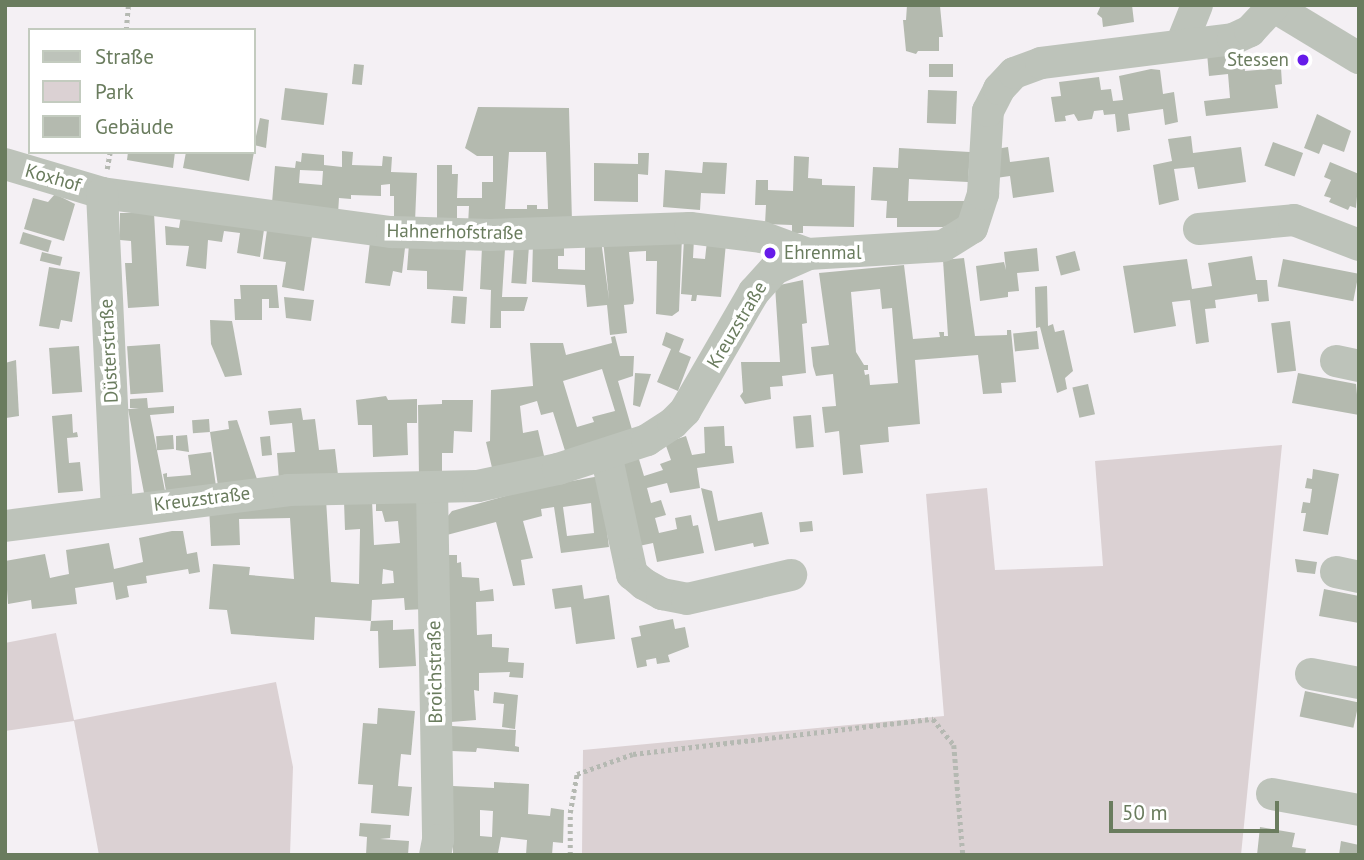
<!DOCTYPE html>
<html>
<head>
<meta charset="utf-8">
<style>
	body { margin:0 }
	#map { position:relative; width:1364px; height:860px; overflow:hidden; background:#f4f0f4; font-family:"PT Sans",sans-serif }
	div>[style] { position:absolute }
	.green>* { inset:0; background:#dbd1d3 }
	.building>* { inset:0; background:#b4baaf; transform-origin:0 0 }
	.path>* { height:4.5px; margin-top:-2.25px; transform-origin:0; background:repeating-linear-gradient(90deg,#b5b9b2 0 3.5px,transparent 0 7px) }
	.minor>* { height:32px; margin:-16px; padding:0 16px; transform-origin:16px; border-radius:16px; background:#bdc3ba }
	.dots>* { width:19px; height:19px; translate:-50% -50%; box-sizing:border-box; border:4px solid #fff; border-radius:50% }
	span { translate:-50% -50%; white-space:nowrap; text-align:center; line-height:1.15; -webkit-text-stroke:7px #fff; paint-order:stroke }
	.poi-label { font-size:19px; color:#6a7c5e }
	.right { translate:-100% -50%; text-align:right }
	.left { translate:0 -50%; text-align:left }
	.street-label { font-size:19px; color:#6a7c5e }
	.frame { position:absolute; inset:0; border:7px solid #6a7c5e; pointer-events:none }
	.legend { position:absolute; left:28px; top:28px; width:228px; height:126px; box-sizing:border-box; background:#fff; border:2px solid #c3cbbf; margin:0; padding:9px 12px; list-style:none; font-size:21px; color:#6a7c5e }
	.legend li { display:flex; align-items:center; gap:14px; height:35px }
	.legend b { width:35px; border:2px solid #c3cbbf }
	.scale { position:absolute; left:1109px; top:801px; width:170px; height:32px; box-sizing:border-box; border:4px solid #6a7c5e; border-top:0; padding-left:9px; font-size:21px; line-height:24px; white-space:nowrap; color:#6a7c5e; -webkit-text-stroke:5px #fff; paint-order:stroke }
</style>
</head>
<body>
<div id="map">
	<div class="green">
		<div style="clip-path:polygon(1282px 445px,1241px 855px,582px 855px,583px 750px,944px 716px,926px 494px,987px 488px,995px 570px,1103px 566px,1095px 461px)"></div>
		<div style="clip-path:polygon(56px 633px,74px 720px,276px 682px,293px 767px,290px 855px,99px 855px,74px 721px,5px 731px,5px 643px)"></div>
	</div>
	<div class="building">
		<div style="clip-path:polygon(907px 5px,940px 6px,943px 37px,939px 37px,939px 51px,918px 51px,916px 54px,906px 51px,903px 20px,906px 20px)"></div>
		<div style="clip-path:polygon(1101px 5px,1132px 5px,1134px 22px,1103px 27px,1102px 18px,1097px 14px)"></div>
		<div style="clip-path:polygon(1243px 50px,1245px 71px,1281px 68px,1282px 84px,1275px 85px,1278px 108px,1206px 116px,1204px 101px,1230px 98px,1228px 74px,1209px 76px,1207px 53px)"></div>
		<div style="left:354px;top:64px;width:10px;height:20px;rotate:6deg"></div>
		<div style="left:929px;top:64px;width:24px;height:13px"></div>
		<div style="clip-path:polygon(1151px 69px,1160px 70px,1163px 94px,1174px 92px,1178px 122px,1165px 125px,1163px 109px,1128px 114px,1130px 130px,1117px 132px,1115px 114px,1104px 115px,1103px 110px,1094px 111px,1092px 119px,1078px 121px,1074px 114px,1065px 116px,1066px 121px,1055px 122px,1051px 97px,1061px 96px,1059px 82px,1099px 77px,1101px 90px,1111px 89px,1113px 101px,1123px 100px,1119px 76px)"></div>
		<div style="left:285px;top:88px;width:43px;height:32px;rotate:7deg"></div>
		<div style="left:928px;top:90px;width:29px;height:33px;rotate:2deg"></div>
		<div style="clip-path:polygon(evenodd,478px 107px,569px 108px,572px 222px,468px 225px,469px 206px,457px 206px,457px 219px,437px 219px,437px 165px,452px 165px,452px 174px,458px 174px,457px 198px,482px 198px,482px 182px,493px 182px,493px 156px,477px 156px,465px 148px,478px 107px,509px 152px,546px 152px,548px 209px,537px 209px,537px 205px,527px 205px,527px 209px,505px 209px,509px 152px)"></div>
		<div style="clip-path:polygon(1317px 114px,1351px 131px,1344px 152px,1323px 144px,1319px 154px,1304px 148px)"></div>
		<div style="clip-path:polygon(260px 118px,269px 120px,266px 148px,254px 145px)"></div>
		<div style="clip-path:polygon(1191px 136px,1193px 153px,1241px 147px,1246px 182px,1198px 189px,1194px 167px,1174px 169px,1179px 200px,1159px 205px,1153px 165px,1172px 161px,1168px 139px)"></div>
		<div style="left:1273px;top:142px;width:32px;height:25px;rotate:20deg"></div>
		<div style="clip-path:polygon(1008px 147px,1010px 162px,1049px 157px,1054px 192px,1013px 198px,1010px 176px,996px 178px,996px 149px)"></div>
		<div style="clip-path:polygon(899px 148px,970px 152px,968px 182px,909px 179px,908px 201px,967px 201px,956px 224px,943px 227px,897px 227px,897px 218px,886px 218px,887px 201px,871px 200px,873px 167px,898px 168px)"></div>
		<div style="clip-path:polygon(evenodd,342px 151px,353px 152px,352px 165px,382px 166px,383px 156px,392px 157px,391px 172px,417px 173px,415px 222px,394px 222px,394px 196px,390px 196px,390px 184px,381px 185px,381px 196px,351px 195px,351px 199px,339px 198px,338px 214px,272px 203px,275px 166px,295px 168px,296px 161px,301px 162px,302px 153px,324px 155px,324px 165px,342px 167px,342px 151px,300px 170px,323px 171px,322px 185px,299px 183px,300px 170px)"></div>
		<div style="clip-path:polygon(128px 152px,175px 152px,173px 168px,127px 160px)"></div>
		<div style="clip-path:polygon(186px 152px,254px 152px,249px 181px,183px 168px)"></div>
		<div style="clip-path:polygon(638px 153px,649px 153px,648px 175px,638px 174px,638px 202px,594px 201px,594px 163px,638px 164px)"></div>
		<div style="clip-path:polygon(794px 156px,809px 157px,808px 178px,822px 179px,822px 185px,855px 186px,854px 227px,803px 226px,803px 233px,792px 233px,792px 225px,765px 224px,766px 205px,755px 205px,756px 180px,768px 180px,768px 190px,793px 191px)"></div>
		<div style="clip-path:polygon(703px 162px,727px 163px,725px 194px,701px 193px,700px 210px,663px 207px,665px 170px,702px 173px)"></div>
		<div style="clip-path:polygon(1330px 162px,1359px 174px,1356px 208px,1350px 206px,1348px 210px,1329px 202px,1331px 198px,1324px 196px,1331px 180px,1324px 177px)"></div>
		<div style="clip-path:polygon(55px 194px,75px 204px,64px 241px,24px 229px,33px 198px,48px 202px)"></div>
		<div style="clip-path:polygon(120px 213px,154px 213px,159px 306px,128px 308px,125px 263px,132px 263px,131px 241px,120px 240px)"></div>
		<div style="clip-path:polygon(181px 216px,265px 223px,260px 257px,237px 253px,240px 233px,224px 231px,222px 242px,208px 240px,206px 269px,186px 266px,189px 246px,166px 245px,165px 226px,179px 228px)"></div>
		<div style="clip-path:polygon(267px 230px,313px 230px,304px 291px,282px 287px,286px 262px,263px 259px)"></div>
		<div style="left:23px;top:232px;width:30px;height:12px;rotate:17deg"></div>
		<div style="clip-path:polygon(682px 237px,679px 311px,672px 316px,656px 314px,657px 261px,646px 261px,646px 251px,629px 252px,634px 300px,633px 304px,624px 305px,627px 333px,610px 335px,607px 305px,587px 307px,585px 285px,532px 282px,533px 242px,564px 241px,564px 256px,558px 256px,558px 269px,585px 270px,585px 240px,601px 240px,609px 299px,603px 240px)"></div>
		<div style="clip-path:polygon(684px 239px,694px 239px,693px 258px,705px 259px,707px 241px,726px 243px,721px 297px,697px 295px,696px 301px,691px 301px,692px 295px,681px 294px)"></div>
		<div style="clip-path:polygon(370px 242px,405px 248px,402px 273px,393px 271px,390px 286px,365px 283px)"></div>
		<div style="clip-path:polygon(409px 244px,466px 248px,463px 291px,427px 289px,427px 271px,407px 270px)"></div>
		<div style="left:514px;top:245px;width:15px;height:38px;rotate:4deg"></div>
		<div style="clip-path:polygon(482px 247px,505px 249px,502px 297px,528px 297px,524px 311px,501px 311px,501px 328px,490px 328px,491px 290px,480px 289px)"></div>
		<div style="clip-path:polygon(1037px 248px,1039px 271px,1017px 273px,1019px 291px,1008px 292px,1008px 297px,980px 301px,976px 266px,1004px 262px,1006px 270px,1004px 252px)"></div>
		<div style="left:1075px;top:251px;width:20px;height:20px;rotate:75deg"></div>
		<div style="left:42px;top:252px;width:21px;height:9px;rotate:14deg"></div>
		<div style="clip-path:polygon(1252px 256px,1256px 280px,1267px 280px,1269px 301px,1258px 302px,1257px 294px,1215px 300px,1216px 308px,1205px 309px,1209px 342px,1196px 344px,1190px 300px,1172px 302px,1176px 326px,1134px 333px,1123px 266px,1187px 259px,1192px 289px,1212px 286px,1208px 263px)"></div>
		<div style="clip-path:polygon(evenodd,964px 258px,975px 336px,1007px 335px,1007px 330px,1011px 330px,1016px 382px,1001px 383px,1002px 393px,983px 394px,978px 355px,915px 360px,920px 424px,888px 427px,889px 442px,860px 445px,863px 473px,843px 475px,839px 431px,825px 433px,822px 407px,836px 406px,833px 374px,816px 376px,813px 366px,811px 347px,829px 345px,819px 273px,904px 265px,913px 339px,940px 337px,939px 332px,944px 332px,944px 336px,948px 336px,943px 260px,964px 258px,880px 289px,882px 309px,892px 308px,898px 383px,870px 385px,869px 374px,865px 375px,864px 370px,868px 370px,868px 365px,864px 365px,856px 352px,851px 292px,880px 289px)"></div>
		<div style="left:1283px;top:259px;width:77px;height:28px;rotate:11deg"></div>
		<div style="clip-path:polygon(49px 267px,80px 272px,72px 322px,61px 320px,59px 329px,39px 326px)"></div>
		<div style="clip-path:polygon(803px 280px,807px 323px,802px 324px,806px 373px,782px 376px,783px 386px,770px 387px,771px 399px,745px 404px,740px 396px,743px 392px,741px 362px,780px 362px,775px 286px)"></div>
		<div style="clip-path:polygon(240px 285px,277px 285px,279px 308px,269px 308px,269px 299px,262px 299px,262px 320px,235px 320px,234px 299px,241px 299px)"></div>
		<div style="clip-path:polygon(1047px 286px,1048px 326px,1053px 324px,1055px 332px,1064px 330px,1073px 371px,1065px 378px,1067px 389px,1057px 393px,1040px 327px,1036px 328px,1035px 287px)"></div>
		<div style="left:453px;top:296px;width:14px;height:27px;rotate:4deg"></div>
		<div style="clip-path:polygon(284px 297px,314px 300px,311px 321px,286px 318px)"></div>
		<div style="clip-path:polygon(210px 320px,232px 321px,242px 375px,225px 377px,211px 344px)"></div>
		<div style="left:1290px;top:321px;width:50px;height:19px;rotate:83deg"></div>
		<div style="left:1037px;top:331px;width:18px;height:24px;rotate:84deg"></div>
		<div style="clip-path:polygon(666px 332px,684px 339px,679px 352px,691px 357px,678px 391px,657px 382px,671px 349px,662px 345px)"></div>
		<div style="clip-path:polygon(evenodd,615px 336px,620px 356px,634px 356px,633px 376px,618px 381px,633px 433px,566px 454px,553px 412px,541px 415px,537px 401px,520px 406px,523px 433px,538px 430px,545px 460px,493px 472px,486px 442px,490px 441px,491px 390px,533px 386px,530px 343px,563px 343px,566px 355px,612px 343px,611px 337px,615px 336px,602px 369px,615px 411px,592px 417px,594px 422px,577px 427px,563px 381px,602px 369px)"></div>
		<div style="left:160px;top:344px;width:48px;height:33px;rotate:86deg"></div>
		<div style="left:79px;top:346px;width:46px;height:30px;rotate:86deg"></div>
		<div style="clip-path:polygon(16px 360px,19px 416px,6px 418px,5px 363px)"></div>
		<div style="clip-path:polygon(635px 373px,651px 374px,640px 407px,633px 405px)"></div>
		<div style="clip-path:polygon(1298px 373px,1356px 384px,1359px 415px,1292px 403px)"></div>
		<div style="left:1088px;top:384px;width:31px;height:16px;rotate:77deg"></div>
		<div style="clip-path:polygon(386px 396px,388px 400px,417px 399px,417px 423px,407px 423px,408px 455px,373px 457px,372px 425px,358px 425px,356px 400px)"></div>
		<div style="clip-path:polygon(147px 398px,148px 408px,174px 406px,174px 413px,150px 415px,165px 491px,144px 493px,128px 409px,139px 409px,130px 408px,130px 399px)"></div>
		<div style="clip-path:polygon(442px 400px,473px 400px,472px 432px,454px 431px,453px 453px,442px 453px,442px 477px,419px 477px,418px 405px,442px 404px)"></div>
		<div style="clip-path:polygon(301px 408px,303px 420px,315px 419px,319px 450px,335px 449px,338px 475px,279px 480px,277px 453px,295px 452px,292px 423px,270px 425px,268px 411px)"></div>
		<div style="clip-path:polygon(72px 414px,73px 433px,77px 432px,78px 437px,67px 438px,69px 463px,80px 462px,83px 491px,58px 493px,52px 416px)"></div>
		<div style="left:811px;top:415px;width:32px;height:18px;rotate:85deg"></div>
		<div style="left:209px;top:419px;width:13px;height:17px;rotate:86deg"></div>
		<div style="clip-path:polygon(237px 420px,258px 482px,218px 486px,210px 432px,229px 429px,228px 421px)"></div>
		<div style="clip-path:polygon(724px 426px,725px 446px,732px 446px,734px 463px,697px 468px,700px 488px,670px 493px,667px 483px,647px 488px,651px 503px,661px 500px,666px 515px,655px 518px,659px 533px,677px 529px,675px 518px,691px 515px,693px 526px,698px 525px,704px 553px,657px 562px,653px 543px,639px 546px,617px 462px,638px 456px,644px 476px,663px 470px,660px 464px,671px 460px,665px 443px,686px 436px,692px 455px,705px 453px,704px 427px)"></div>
		<div style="left:173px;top:435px;width:14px;height:17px;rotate:86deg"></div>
		<div style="clip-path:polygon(187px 435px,189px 452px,176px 450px,176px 436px)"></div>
		<div style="left:270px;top:436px;width:19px;height:10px;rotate:84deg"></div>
		<div style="clip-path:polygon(211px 452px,216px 486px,166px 491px,163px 474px,167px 473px,167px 477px,191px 475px,188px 455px)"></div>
		<div style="clip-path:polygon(1313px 469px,1339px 474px,1328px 535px,1303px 531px,1306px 513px,1301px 513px,1303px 502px,1310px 503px,1312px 489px,1305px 488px,1307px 478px,1312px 479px)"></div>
		<div style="clip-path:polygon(evenodd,600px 476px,609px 547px,561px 553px,554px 507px,541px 509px,542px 516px,523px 521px,533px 558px,521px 560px,525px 585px,513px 586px,496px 522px,443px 536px,447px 517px,452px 511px,538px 487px,600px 476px,591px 503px,594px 533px,567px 536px,563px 507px,591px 503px)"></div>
		<div style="clip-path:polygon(701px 488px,712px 491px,718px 521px,762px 512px,769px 544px,754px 547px,753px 543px,715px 551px)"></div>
		<div style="clip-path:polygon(evenodd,376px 497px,417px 499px,425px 609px,405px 610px,404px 598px,372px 600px,371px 621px,315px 617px,314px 640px,231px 634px,227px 610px,209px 609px,213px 564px,250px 567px,249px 575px,294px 579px,290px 518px,239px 519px,240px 545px,211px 546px,209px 506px,326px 499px,331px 582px,359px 584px,360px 529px,345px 530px,344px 501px,372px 500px,374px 545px,400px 543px,398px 521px,385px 522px,382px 511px,376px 511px,376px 497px,383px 569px,393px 571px,394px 583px,382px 584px,383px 569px)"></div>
		<div style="left:812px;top:521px;width:10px;height:13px;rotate:84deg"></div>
		<div style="clip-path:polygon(172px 531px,183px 531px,187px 554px,197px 552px,200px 572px,189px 574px,188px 569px,146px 576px,147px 583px,127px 586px,129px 597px,116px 600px,113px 582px,75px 588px,77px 604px,32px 609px,31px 600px,8px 604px,5px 561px,45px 554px,50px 578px,59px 576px,69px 574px,66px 550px,109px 543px,114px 569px,123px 567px,143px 562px,139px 538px)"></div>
		<div style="clip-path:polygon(445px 555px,457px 555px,457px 563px,461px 562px,462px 577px,479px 578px,480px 591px,493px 589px,494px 601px,476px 602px,477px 635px,492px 634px,492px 647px,509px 648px,508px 662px,524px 663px,523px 678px,509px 677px,510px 672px,479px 673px,479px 691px,474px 690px,476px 720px,451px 722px)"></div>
		<div style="clip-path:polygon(1295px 559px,1317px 562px,1315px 574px,1297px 572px)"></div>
		<div style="clip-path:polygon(582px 585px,584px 599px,609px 595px,615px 639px,576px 644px,571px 607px,555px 609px,552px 589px)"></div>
		<div style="clip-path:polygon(1324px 589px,1359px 596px,1359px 623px,1319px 616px)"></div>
		<div style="clip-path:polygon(673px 619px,675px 629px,685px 627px,689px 647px,668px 655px,670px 662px,657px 664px,656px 658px,646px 660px,647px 666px,637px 668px,631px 638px,641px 636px,639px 626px)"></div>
		<div style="clip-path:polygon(393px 620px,393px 630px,414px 629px,416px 666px,379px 668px,378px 631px,370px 631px,371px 621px)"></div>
		<div style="left:1305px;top:691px;width:55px;height:26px;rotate:12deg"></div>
		<div style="clip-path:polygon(494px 692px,518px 695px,515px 729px,502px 727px,504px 704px,493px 703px)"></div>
		<div style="clip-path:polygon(378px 708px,415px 711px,411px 755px,401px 754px,399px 774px,398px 786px,412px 787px,409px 816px,371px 813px,373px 785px,358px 784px,363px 723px,377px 724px)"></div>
		<div style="clip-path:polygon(452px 726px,516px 730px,515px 746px,519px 747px,519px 752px,477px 748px,476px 752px,452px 751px)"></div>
		<div style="clip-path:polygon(evenodd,494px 782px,529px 784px,528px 814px,550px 816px,551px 808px,564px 810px,563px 843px,553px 842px,552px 855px,526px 855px,527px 840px,501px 837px,498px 853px,453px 855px,453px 786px,494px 788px,494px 782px,480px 810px,493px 811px,492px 837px,480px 836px,480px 810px)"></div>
		<div style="clip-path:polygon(360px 823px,391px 825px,390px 838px,380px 839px,409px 841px,408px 855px,366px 855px,367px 837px,359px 836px)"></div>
		<div style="clip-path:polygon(1260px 827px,1295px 833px,1292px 847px,1306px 849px,1305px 855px,1257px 855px)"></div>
		<div style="clip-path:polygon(1341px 841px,1359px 845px,1359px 855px,1339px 855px)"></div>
	</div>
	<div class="path">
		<div style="left:126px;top:30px;width:25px;rotate:-85deg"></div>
		<div style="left:107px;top:169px;width:17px;rotate:-80deg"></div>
		<div style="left:570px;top:855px;width:42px;rotate:-90deg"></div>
		<div style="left:570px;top:813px;width:40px;rotate:-80deg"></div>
		<div style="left:577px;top:774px;width:59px;rotate:-19.7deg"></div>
		<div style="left:633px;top:754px;width:302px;rotate:-6.7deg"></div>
		<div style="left:933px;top:719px;width:33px;rotate:51deg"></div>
		<div style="left:954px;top:745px;width:110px;rotate:85.3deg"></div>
	</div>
	<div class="minor">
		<div style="left:1271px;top:5px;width:103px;rotate:31.1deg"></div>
		<div style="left:1181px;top:45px;width:43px;rotate:-68.2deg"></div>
		<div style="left:5px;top:164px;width:101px;rotate:16.6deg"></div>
		<div style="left:102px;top:193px;width:293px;rotate:7.7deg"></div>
		<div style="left:392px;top:232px;width:98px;rotate:1.8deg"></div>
		<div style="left:490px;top:235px;width:200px;rotate:-2deg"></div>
		<div style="left:690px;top:228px;width:73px;rotate:7.1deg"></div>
		<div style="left:762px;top:237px;width:49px;rotate:20.3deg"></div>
		<div style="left:102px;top:193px;width:317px;rotate:87.3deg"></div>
		<div style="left:1199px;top:229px;width:95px;rotate:-5.4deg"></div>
		<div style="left:1294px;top:220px;width:70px;rotate:21deg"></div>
		<div style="left:1336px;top:361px;width:24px;rotate:12deg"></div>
		<div style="left:606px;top:454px;width:123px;rotate:77.8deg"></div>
		<div style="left:632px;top:574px;width:16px;rotate:40deg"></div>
		<div style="left:644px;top:584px;width:21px;rotate:29deg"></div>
		<div style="left:662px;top:594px;width:25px;rotate:11deg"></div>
		<div style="left:687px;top:599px;width:107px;rotate:-13deg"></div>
		<div style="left:432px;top:489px;width:351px;rotate:89deg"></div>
		<div style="left:438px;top:840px;width:15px;rotate:101deg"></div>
		<div style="left:5px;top:526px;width:285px;rotate:-7.2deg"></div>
		<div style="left:288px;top:490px;width:190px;rotate:-1.2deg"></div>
		<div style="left:478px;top:486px;width:82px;rotate:-12deg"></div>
		<div style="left:558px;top:469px;width:94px;rotate:-18deg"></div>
		<div style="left:647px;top:440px;width:31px;rotate:-33deg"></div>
		<div style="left:673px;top:423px;width:17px;rotate:-45deg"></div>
		<div style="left:685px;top:411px;width:138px;rotate:-59.9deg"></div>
		<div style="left:754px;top:292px;width:31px;rotate:-48deg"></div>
		<div style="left:775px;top:269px;width:36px;rotate:-24deg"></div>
		<div style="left:808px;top:254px;width:135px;rotate:-3.4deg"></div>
		<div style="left:943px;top:246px;width:34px;rotate:-32deg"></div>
		<div style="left:972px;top:228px;width:36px;rotate:-72deg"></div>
		<div style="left:983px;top:194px;width:83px;rotate:-86.6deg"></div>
		<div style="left:988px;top:111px;width:25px;rotate:-63deg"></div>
		<div style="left:999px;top:89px;width:22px;rotate:-47deg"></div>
		<div style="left:1014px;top:73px;width:29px;rotate:-20deg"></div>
		<div style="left:1041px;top:63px;width:193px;rotate:-7.1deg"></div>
		<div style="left:1233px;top:39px;width:19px;rotate:-25deg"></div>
		<div style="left:1250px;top:31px;width:34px;rotate:-47deg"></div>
		<div style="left:1336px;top:572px;width:24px;rotate:12deg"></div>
		<div style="left:1311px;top:674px;width:49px;rotate:10.6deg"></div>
		<div style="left:1272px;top:794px;width:88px;rotate:10.4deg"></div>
	</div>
	<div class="dots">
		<div style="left:1303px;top:60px;background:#661be9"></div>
		<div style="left:770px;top:253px;background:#661be9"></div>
	</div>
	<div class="poi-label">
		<span class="right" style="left:1289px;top:60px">Stessen</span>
		<span class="left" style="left:784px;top:253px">Ehrenmal</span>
	</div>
	<div class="street-label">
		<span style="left:53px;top:178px;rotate:16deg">Koxhof</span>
		<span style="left:455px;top:232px;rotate:1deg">Hahnerhofstraße</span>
		<span style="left:737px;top:325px;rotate:-59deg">Kreuzstraße</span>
		<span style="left:109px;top:351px;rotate:-93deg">Düsterstraße</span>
		<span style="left:202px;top:499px;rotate:-7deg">Kreuzstraße</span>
		<span style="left:435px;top:672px;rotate:-91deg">Broichstraße</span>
	</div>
	<div class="frame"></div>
	<ul class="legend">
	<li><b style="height:9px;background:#bdc3ba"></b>Straße</li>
	<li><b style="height:19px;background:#dbd1d3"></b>Park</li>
	<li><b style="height:19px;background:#b4baaf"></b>Gebäude</li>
	</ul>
	<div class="scale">50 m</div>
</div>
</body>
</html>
